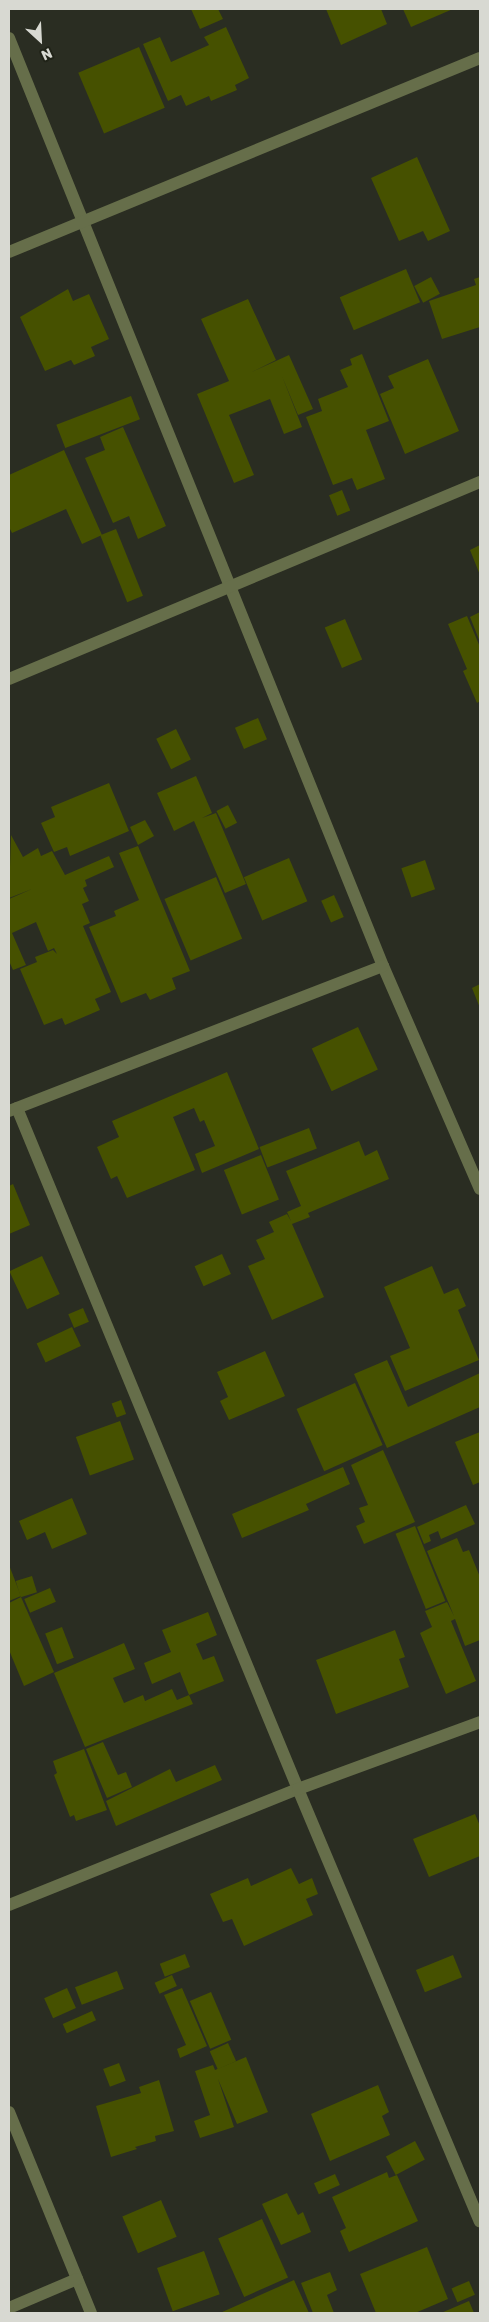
<!DOCTYPE html>
<html>
<head>
<meta charset="utf-8">
<style>
	body { margin:0 }
	#map { position:relative; width:489px; height:2322px; overflow:hidden; background:#2a2d22; font-family:Rubik,sans-serif }
	div>[style] { position:absolute }
	.building>* { inset:0; background:#465100; transform-origin:0 0 }
	.minor>* { height:12px; margin:-6px; padding:0 6px; transform-origin:6px; border-radius:6px; background:#666e4a }
	span { translate:-50% -50%; white-space:nowrap; text-align:center; line-height:1.15; -webkit-text-stroke:4px #202318; paint-order:stroke }
	.frame { position:absolute; inset:0; border:10px solid #d8d9d2; pointer-events:none }
	.north { position:absolute; left:15px; top:15px; width:50px; height:50px; -webkit-text-stroke:4px #202318; paint-order:stroke; rotate:155deg; font-size:14px; font-weight:700; line-height:20px; text-align:center; color:#d8d9d2 }
	.north::after { content:''; display:block; margin:auto; width:18px; height:22px; background:#d8d9d2; clip-path:polygon(50% 0,100% 100%,50% 72%,0 100%) }
</style>
</head>
<body>
<div id="map">
	<div class="building">
		<div style="clip-path:polygon(191px 9px,218px 9px,223px 19px,200px 29px)"></div>
		<div style="clip-path:polygon(326px 9px,381px 9px,387px 24px,341px 45px)"></div>
		<div style="clip-path:polygon(403px 9px,453px 9px,411px 27px)"></div>
		<div style="clip-path:polygon(226px 27px,249px 78px,235px 85px,237px 90px,211px 101px,209px 96px,186px 106px,181px 95px,168px 101px,143px 44px,160px 37px,171px 62px,209px 45px,204px 37px)"></div>
		<div style="left:139px;top:47px;width:66px;height:66px;rotate:67deg"></div>
		<div style="clip-path:polygon(417px 157px,450px 231px,428px 241px,423px 231px,399px 241px,371px 178px)"></div>
		<div style="left:406px;top:269px;width:36px;height:72px;rotate:67deg"></div>
		<div style="left:431px;top:277px;width:19px;height:19px;rotate:62deg"></div>
		<div style="clip-path:polygon(480px 277px,480px 327px,442px 339px,429px 301px,476px 285px,474px 279px)"></div>
		<div style="clip-path:polygon(68px 289px,73px 301px,89px 294px,109px 339px,91px 347px,95px 356px,74px 365px,71px 360px,45px 371px,20px 317px)"></div>
		<div style="clip-path:polygon(248px 299px,276px 360px,252px 372px,289px 355px,313px 409px,298px 415px,282px 376px,302px 427px,284px 434px,270px 399px,229px 415px,254px 475px,234px 483px,197px 394px,229px 381px,201px 319px)"></div>
		<div style="clip-path:polygon(362px 354px,389px 421px,366px 430px,385px 479px,357px 490px,352px 478px,333px 485px,306px 417px,322px 411px,318px 399px,348px 387px,340px 370px,352px 365px,350px 359px)"></div>
		<div style="clip-path:polygon(428px 359px,459px 431px,405px 454px,380px 394px,394px 388px,388px 376px)"></div>
		<div style="left:131px;top:396px;width:25px;height:80px;rotate:69deg"></div>
		<div style="clip-path:polygon(123px 427px,166px 526px,138px 539px,129px 516px,113px 523px,85px 458px,105px 450px,100px 437px)"></div>
		<div style="clip-path:polygon(64px 450px,102px 535px,82px 544px,66px 509px,12px 533px,9px 527px,9px 475px)"></div>
		<div style="left:342px;top:490px;width:22px;height:14px;rotate:68deg"></div>
		<div style="left:116px;top:529px;width:72px;height:17px;rotate:68deg"></div>
		<div style="clip-path:polygon(480px 545px,480px 575px,470px 550px)"></div>
		<div style="clip-path:polygon(480px 612px,480px 642px,470px 617px)"></div>
		<div style="clip-path:polygon(467px 616px,480px 647px,480px 701px,477px 703px,463px 671px,467px 669px,448px 624px)"></div>
		<div style="left:345px;top:619px;width:44px;height:22px;rotate:67deg"></div>
		<div style="left:258px;top:718px;width:23px;height:25px;rotate:67deg"></div>
		<div style="left:176px;top:729px;width:34px;height:22px;rotate:64deg"></div>
		<div style="clip-path:polygon(196px 776px,212px 813px,202px 818px,216px 813px,246px 884px,225px 893px,194px 821px,174px 831px,157px 793px)"></div>
		<div style="clip-path:polygon(109px 783px,129px 831px,70px 856px,67px 847px,54px 852px,41px 823px,55px 817px,51px 807px)"></div>
		<div style="left:228px;top:805px;width:20px;height:13px;rotate:63deg"></div>
		<div style="clip-path:polygon(145px 820px,154px 836px,138px 845px,130px 827px)"></div>
		<div style="clip-path:polygon(11px 835px,23px 857px,38px 848px,41px 856px,52px 851px,65px 875px,109px 856px,114px 867px,85px 880px,87px 886px,83px 888px,89px 901px,82px 904px,90px 923px,83px 926px,111px 992px,95px 999px,100px 1010px,65px 1025px,62px 1018px,44px 1025px,20px 969px,37px 962px,35px 957px,53px 950px,57px 954px,54px 948px,48px 951px,36px 922px,12px 933px,26px 965px,13px 970px,9px 961px,9px 899px,32px 889px,9px 898px)"></div>
		<div style="clip-path:polygon(138px 846px,190px 971px,172px 978px,176px 989px,150px 1000px,146px 993px,121px 1003px,89px 927px,116px 916px,114px 911px,139px 900px,119px 853px)"></div>
		<div style="left:289px;top:858px;width:47px;height:49px;rotate:67deg"></div>
		<div style="left:425px;top:860px;width:31px;height:25px;rotate:71deg"></div>
		<div style="left:216px;top:877px;width:67px;height:56px;rotate:67deg"></div>
		<div style="left:334px;top:895px;width:24px;height:14px;rotate:66deg"></div>
		<div style="clip-path:polygon(480px 984px,480px 1008px,472px 988px)"></div>
		<div style="left:358px;top:1027px;width:47px;height:51px;rotate:65deg"></div>
		<div style="clip-path:polygon(227px 1072px,259px 1149px,202px 1173px,195px 1154px,215px 1146px,204px 1120px,200px 1122px,194px 1108px,173px 1117px,195px 1170px,127px 1198px,117px 1176px,111px 1179px,97px 1147px,119px 1137px,112px 1121px)"></div>
		<div style="left:309px;top:1128px;width:22px;height:53px;rotate:69deg"></div>
		<div style="clip-path:polygon(359px 1141px,365px 1156px,377px 1150px,389px 1179px,308px 1213px,310px 1217px,292px 1224px,324px 1297px,272px 1320px,248px 1266px,265px 1259px,256px 1240px,274px 1232px,269px 1222px,287px 1214px,291px 1221px,287px 1212px,301px 1206px,286px 1171px)"></div>
		<div style="left:261px;top:1155px;width:48px;height:40px;rotate:68deg"></div>
		<div style="clip-path:polygon(13px 1184px,30px 1225px,9px 1234px,9px 1186px)"></div>
		<div style="left:222px;top:1254px;width:22px;height:30px;rotate:66deg"></div>
		<div style="left:42px;top:1256px;width:42px;height:36px;rotate:65deg"></div>
		<div style="clip-path:polygon(432px 1266px,444px 1294px,458px 1288px,466px 1306px,458px 1310px,479px 1360px,405px 1391px,390px 1356px,410px 1348px,384px 1287px)"></div>
		<div style="left:83px;top:1308px;width:15px;height:16px;rotate:67deg"></div>
		<div style="left:72px;top:1327px;width:21px;height:39px;rotate:65deg"></div>
		<div style="clip-path:polygon(265px 1351px,285px 1396px,229px 1420px,220px 1401px,228px 1397px,217px 1372px)"></div>
		<div style="clip-path:polygon(387px 1360px,408px 1407px,480px 1373px,480px 1407px,387px 1448px,354px 1374px)"></div>
		<div style="left:355px;top:1383px;width:68px;height:64px;rotate:66deg"></div>
		<div style="left:121px;top:1400px;width:15px;height:10px;rotate:70deg"></div>
		<div style="left:120px;top:1421px;width:41px;height:47px;rotate:70deg"></div>
		<div style="clip-path:polygon(480px 1432px,480px 1482px,473px 1485px,455px 1442px)"></div>
		<div style="clip-path:polygon(383px 1450px,415px 1522px,364px 1544px,356px 1526px,365px 1522px,359px 1508px,368px 1505px,351px 1465px)"></div>
		<div style="clip-path:polygon(343px 1467px,350px 1484px,306px 1504px,309px 1510px,242px 1538px,232px 1514px)"></div>
		<div style="clip-path:polygon(72px 1498px,87px 1534px,52px 1549px,45px 1532px,27px 1540px,19px 1521px)"></div>
		<div style="clip-path:polygon(466px 1505px,475px 1524px,441px 1539px,438px 1531px,429px 1535px,431px 1541px,424px 1544px,417px 1527px)"></div>
		<div style="left:415px;top:1526px;width:81px;height:21px;rotate:68deg"></div>
		<div style="clip-path:polygon(457px 1538px,463px 1552px,469px 1550px,480px 1577px,480px 1640px,465px 1646px,455px 1619px,451px 1621px,476px 1681px,446px 1694px,420px 1633px,432px 1627px,425px 1611px,447px 1602px,454px 1616px,427px 1551px)"></div>
		<div style="clip-path:polygon(9px 1565px,21px 1596px,9px 1601px)"></div>
		<div style="left:32px;top:1576px;width:17px;height:17px;rotate:73deg"></div>
		<div style="left:50px;top:1588px;width:15px;height:28px;rotate:67deg"></div>
		<div style="clip-path:polygon(21px 1597px,54px 1672px,24px 1686px,9px 1650px,9px 1603px)"></div>
		<div style="clip-path:polygon(208px 1612px,217px 1635px,196px 1644px,203px 1660px,214px 1656px,224px 1681px,189px 1695px,180px 1672px,152px 1684px,144px 1663px,171px 1652px,162px 1630px)"></div>
		<div style="left:62px;top:1627px;width:33px;height:18px;rotate:69deg"></div>
		<div style="clip-path:polygon(395px 1630px,405px 1657px,399px 1659px,409px 1687px,336px 1714px,316px 1660px)"></div>
		<div style="clip-path:polygon(124px 1643px,135px 1669px,113px 1678px,124px 1703px,143px 1695px,145px 1701px,172px 1689px,177px 1700px,189px 1695px,193px 1704px,85px 1747px,54px 1673px)"></div>
		<div style="clip-path:polygon(103px 1742px,118px 1775px,126px 1772px,132px 1787px,107px 1798px,86px 1749px)"></div>
		<div style="clip-path:polygon(84px 1749px,107px 1810px,76px 1821px,74px 1815px,70px 1817px,54px 1775px,57px 1773px,53px 1761px)"></div>
		<div style="clip-path:polygon(215px 1765px,222px 1780px,116px 1826px,106px 1801px,170px 1769px,176px 1782px)"></div>
		<div style="clip-path:polygon(475px 1814px,480px 1826px,480px 1856px,429px 1877px,413px 1839px)"></div>
		<div style="clip-path:polygon(291px 1868px,299px 1884px,312px 1878px,318px 1894px,306px 1899px,313px 1915px,244px 1946px,232px 1919px,223px 1922px,210px 1894px,248px 1878px,251px 1886px)"></div>
		<div style="left:185px;top:1954px;width:14px;height:27px;rotate:69deg"></div>
		<div style="left:453px;top:1955px;width:24px;height:40px;rotate:68deg"></div>
		<div style="left:117px;top:1971px;width:19px;height:45px;rotate:69deg"></div>
		<div style="left:172px;top:1975px;width:12px;height:19px;rotate:66deg"></div>
		<div style="left:67px;top:1988px;width:22px;height:25px;rotate:66deg"></div>
		<div style="clip-path:polygon(182px 1988px,207px 2046px,180px 2058px,177px 2049px,186px 2045px,164px 1995px)"></div>
		<div style="left:211px;top:1992px;width:52px;height:23px;rotate:67deg"></div>
		<div style="left:92px;top:2011px;width:10px;height:32px;rotate:66deg"></div>
		<div style="left:228px;top:2043px;width:20px;height:20px;rotate:66deg"></div>
		<div style="clip-path:polygon(246px 2057px,268px 2112px,237px 2124px,218px 2079px,234px 2127px,200px 2138px,194px 2121px,210px 2115px,195px 2071px,213px 2065px,215px 2070px)"></div>
		<div style="left:119px;top:2063px;width:19px;height:17px;rotate:69deg"></div>
		<div style="clip-path:polygon(159px 2080px,174px 2131px,155px 2136px,156px 2141px,135px 2147px,137px 2149px,111px 2157px,96px 2106px,141px 2093px,139px 2087px)"></div>
		<div style="clip-path:polygon(378px 2085px,389px 2112px,382px 2116px,390px 2135px,330px 2161px,311px 2114px)"></div>
		<div style="left:415px;top:2141px;width:21px;height:33px;rotate:62deg"></div>
		<div style="clip-path:polygon(387px 2172px,389px 2178px,397px 2175px,418px 2221px,349px 2252px,340px 2231px,346px 2228px,332px 2197px)"></div>
		<div style="left:335px;top:2174px;width:12px;height:23px;rotate:66deg"></div>
		<div style="clip-path:polygon(287px 2193px,298px 2215px,303px 2212px,311px 2232px,281px 2245px,262px 2204px)"></div>
		<div style="left:161px;top:2200px;width:40px;height:42px;rotate:67deg"></div>
		<div style="left:262px;top:2219px;width:64px;height:48px;rotate:66deg"></div>
		<div style="clip-path:polygon(427px 2247px,448px 2299px,415px 2313px,376px 2313px,360px 2274px)"></div>
		<div style="left:204px;top:2251px;width:46px;height:50px;rotate:70deg"></div>
		<div style="clip-path:polygon(330px 2272px,337px 2290px,327px 2295px,334px 2313px,313px 2313px,301px 2283px)"></div>
		<div style="clip-path:polygon(294px 2280px,309px 2313px,220px 2313px)"></div>
		<div style="left:469px;top:2281px;width:15px;height:19px;rotate:67deg"></div>
		<div style="clip-path:polygon(469px 2301px,474px 2313px,441px 2313px)"></div>
	</div>
	<div class="minor">
		<div style="left:9px;top:38px;width:1001px;rotate:68.05deg"></div>
		<div style="left:383px;top:966px;width:243px;rotate:66.5deg"></div>
		<div style="left:9px;top:252px;width:509px;rotate:-22.39deg"></div>
		<div style="left:9px;top:679px;width:511px;rotate:-22.7deg"></div>
		<div style="left:17px;top:1108px;width:737px;rotate:67.58deg"></div>
		<div style="left:298px;top:1789px;width:469px;rotate:67.2deg"></div>
		<div style="left:9px;top:1111px;width:401px;rotate:-21.2deg"></div>
		<div style="left:9px;top:1905px;width:311px;rotate:-21.9deg"></div>
		<div style="left:298px;top:1789px;width:194px;rotate:-20.2deg"></div>
		<div style="left:9px;top:2112px;width:217px;rotate:67.8deg"></div>
		<div style="left:9px;top:2308px;width:74px;rotate:-23.1deg"></div>
	</div>
	<div class="frame"></div>
	<div class="north">N</div>
</div>
</body>
</html>
